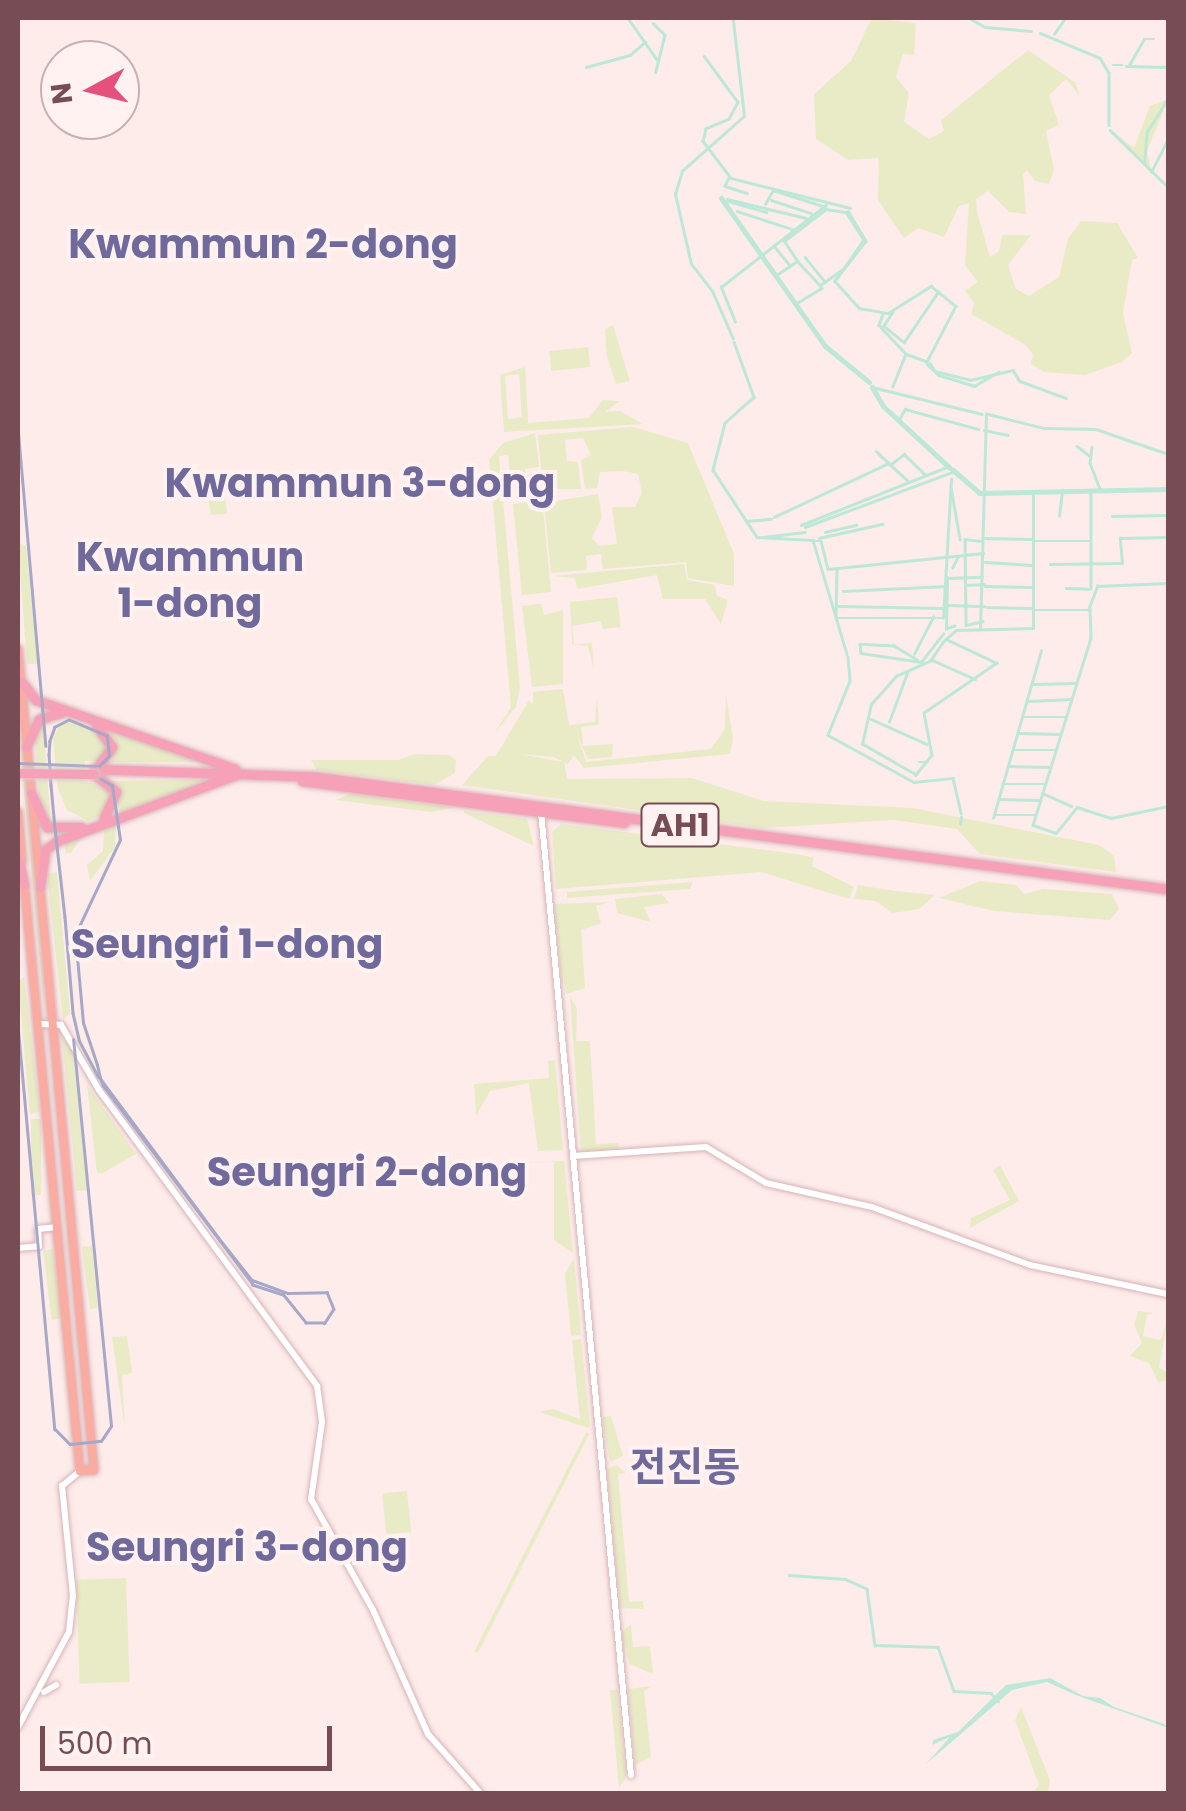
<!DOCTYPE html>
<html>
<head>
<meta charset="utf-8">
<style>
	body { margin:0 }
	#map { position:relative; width:1186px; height:1811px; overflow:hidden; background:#fdecea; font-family:Poppins,"Noto Sans KR",sans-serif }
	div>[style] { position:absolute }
	.green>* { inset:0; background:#e9ebc7; transform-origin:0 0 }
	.water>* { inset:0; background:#bde7d7 }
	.stream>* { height:2.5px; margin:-1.25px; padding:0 1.25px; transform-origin:1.25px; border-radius:1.25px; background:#bde7d7 }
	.canal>* { height:5px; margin:-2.5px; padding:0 2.5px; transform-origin:2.5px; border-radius:2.5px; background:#bde7d7 }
	.roads { filter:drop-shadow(0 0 2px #d9b3b7) drop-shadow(0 0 2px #d9b3b7) }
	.secondary>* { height:6px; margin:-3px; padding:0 3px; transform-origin:3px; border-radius:3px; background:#fff }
	.primary>* { height:8px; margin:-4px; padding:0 4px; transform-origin:4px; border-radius:4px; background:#faaca3 }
	.highway>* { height:9px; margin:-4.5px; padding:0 4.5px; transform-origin:4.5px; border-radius:4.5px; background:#f6a1b8 }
	.tram>* { height:2.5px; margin:-1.25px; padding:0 1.25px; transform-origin:1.25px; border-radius:1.25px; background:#a7a7c8 }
	.bridges { filter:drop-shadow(0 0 2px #d6c9cc) drop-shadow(0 0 2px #d6c9cc) }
	.highway-bridge>* { height:9px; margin:-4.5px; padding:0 4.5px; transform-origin:4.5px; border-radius:4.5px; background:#f6a1b8 }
	span { translate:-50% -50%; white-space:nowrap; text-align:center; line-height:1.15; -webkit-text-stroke:8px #fff2f1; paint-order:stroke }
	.shield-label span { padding:2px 8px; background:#fff2f1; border:2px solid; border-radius:8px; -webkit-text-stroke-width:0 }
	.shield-label { font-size:32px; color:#784c54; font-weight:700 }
	.quarter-label { font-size:40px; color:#70699b; font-weight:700 }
	.frame { position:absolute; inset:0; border:20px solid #784c54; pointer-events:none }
	.north { position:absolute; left:40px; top:40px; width:100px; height:100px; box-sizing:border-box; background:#fff2f1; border:2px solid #c9b0b2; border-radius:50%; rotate:263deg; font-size:28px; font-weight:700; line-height:40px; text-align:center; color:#784c54 }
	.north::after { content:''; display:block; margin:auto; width:35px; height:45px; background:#e6507d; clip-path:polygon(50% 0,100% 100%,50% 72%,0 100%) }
	.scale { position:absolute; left:40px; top:1726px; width:292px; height:45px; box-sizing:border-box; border:5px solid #784c54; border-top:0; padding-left:12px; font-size:30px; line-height:35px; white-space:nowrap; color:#784c54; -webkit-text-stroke:8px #fff2f1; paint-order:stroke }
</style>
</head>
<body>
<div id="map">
	<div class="green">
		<div style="clip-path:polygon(872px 18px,916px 23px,914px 55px,903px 54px,896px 77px,909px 93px,904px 122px,929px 139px,944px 131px,941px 120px,1028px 50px,1076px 83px,1079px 95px,1066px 79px,1049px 95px,1059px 125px,1046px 131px,1054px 170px,1049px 184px,1035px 181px,1027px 170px,1023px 174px,1026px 214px,1009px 212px,988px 191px,976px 199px,977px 212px,990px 257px,999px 251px,1002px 235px,1031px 235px,1008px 265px,1016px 289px,1029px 296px,1059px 277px,1068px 239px,1081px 221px,1117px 223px,1138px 258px,1132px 260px,1123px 313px,1132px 353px,1122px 362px,1085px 375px,1044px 372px,1031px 364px,1033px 354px,1024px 344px,971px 314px,974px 303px,965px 291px,978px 282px,965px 265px,969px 203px,959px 206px,944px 237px,918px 228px,904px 238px,878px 200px,879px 158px,848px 160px,816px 139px,814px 94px,851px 61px)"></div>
		<div style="clip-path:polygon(1168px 99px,1147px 151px,1151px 171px,1111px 130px,1134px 148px,1150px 106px)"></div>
		<div style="clip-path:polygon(613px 325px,630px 381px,616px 384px,607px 357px,605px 330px)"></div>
		<div style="left:588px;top:347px;width:20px;height:39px;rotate:84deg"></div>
		<div style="clip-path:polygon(evenodd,525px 367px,528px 423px,589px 418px,603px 400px,620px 401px,605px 412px,620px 411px,643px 424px,504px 432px,500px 375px,525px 367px,519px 374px,522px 417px,508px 419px,505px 376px,519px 374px)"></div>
		<div style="clip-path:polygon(633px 427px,688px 443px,734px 554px,734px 586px,688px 578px,686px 562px,603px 569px,601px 554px,586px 556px,587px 570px,551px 573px,544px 503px,598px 494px,602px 517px,592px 538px,599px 546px,617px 544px,612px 507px,635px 507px,642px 493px,638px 474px,623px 471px,600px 472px,597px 488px,585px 489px,581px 460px,591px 455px,583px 438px,565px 440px,567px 461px,578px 462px,581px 489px,543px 489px,538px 435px)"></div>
		<div style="clip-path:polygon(535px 433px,539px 467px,525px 469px,527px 492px,512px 493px,508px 455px,499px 456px,520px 688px,516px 707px,494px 734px,511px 707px,489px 460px,503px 443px)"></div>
		<div style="clip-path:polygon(223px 475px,227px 514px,211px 515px,204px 477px)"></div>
		<div style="clip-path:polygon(528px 502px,530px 510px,543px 509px,551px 592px,522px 595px,513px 504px)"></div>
		<div style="clip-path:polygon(18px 543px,26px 546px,38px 664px,27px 664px)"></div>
		<div style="clip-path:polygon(684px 564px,687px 580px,715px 585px,717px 596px,728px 600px,721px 624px,705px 599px,663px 599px,657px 575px,577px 589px,575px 578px,552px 576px)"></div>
		<div style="clip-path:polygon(617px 597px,621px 627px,603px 629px,601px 621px,572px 626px,574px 644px,592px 643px,594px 670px,588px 646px,572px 644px,570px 602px)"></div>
		<div style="clip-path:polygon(541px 604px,544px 615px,563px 610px,563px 684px,532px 687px,522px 606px)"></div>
		<div style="clip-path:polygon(563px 689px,569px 725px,595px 722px,597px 697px,599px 725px,581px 727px,583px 746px,613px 744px,612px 757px,588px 759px,577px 735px,586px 762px,711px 749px,725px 729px,726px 695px,733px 738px,730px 754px,584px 768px,561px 739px,574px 755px,568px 764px,554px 757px,518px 754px,564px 762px,567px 779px,692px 778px,764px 801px,913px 808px,1099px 845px,1114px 856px,1116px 872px,980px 854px,957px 829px,894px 820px,763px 828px,462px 785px,488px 756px,496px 756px,529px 700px,533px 705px,533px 692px)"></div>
		<div style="clip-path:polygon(18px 701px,44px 982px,44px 1004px,18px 725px)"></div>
		<div style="clip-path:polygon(73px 721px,98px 730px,109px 746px,102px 761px,85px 761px,84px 780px,113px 793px,104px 814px,88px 821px,67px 810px,58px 789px,53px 739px,60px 724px)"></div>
		<div style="clip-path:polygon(41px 722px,43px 724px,51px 824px,39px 796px,35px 735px)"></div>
		<div style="clip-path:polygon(110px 730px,203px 762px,111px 762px,116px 743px)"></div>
		<div style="clip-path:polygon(416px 754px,449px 755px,456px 760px,455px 773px,434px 785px,317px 770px,311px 760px,398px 760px)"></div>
		<div style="clip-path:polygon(112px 781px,203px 780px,205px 782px,120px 813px)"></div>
		<div style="clip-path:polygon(350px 794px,453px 807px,454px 808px,431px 812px,336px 800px)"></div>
		<div style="clip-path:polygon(464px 811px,527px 819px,534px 846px,464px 813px)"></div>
		<div style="clip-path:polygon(116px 822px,115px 847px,90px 881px,87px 865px,103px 851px,104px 831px,83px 835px,71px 853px,65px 853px,65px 844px,66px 842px)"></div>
		<div style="clip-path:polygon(561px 824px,797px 854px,814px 858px,812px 866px,854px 887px,849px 899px,761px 872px,556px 889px,552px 832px)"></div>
		<div style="clip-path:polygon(57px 872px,70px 1013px,63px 1020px,47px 874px)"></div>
		<div style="clip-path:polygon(980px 881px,1016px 885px,1024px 894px,1043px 889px,1112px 894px,1119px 909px,1110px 920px,994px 911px,939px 898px)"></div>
		<div style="clip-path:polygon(693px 882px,690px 889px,567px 898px,567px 892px)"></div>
		<div style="clip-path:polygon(858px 885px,895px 891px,935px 895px,919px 909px,892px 913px,876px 901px,854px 899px)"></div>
		<div style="clip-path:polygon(662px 894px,669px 903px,644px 907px,651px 922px,617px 913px,615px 899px)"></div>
		<div style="clip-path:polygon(611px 902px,596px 906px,601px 923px,581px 930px,585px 988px,566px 994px,563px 974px,563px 994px,554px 904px)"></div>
		<div style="clip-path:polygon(24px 977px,40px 1112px,30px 1114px,18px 981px)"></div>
		<div style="clip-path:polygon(570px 997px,577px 1008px,576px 1041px,590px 1041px,596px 1144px,618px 1143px,619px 1150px,581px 1152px)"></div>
		<div style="clip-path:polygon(62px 1037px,73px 1051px,87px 1190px,77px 1191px)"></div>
		<div style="clip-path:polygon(555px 1060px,563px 1150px,538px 1151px,529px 1083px,490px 1091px,476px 1116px,474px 1084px,549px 1078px,548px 1061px)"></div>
		<div style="clip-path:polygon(87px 1085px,136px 1154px,103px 1173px,97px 1173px)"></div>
		<div style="left:31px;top:1119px;width:10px;height:76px"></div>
		<div style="clip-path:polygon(564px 1161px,573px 1253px,554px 1240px,554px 1162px,486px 1165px)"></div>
		<div style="clip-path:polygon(1000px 1165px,1019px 1201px,970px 1228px,971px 1218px,1010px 1200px,993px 1170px)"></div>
		<div style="clip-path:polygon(92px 1246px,98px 1308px,90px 1309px,82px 1247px)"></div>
		<div style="left:53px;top:1249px;width:70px;height:10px;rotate:83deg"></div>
		<div style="clip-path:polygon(574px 1258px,581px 1335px,571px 1336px,565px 1274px)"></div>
		<div style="clip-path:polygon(1138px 1311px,1153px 1313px,1147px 1315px,1143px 1336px,1161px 1340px,1168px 1316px,1159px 1368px,1168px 1372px,1168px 1381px,1158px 1382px,1149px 1363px,1130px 1356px,1142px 1343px,1134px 1325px)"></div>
		<div style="clip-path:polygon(127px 1336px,132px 1373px,122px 1375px,125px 1429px,112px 1337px)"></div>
		<div style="clip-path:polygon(581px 1339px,590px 1426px,588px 1428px,539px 1412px,553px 1409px,580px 1419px,572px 1340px)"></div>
		<div style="clip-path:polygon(611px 1416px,623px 1456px,610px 1462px,602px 1417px)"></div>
		<div style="left:586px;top:1432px;width:4px;height:246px;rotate:27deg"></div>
		<div style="clip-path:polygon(617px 1465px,625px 1473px,618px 1474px,629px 1602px,643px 1601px,644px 1609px,620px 1608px,607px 1469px)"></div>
		<div style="left:407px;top:1491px;width:41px;height:25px;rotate:84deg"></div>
		<div style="left:126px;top:1578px;width:104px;height:50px;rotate:88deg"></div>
		<div style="clip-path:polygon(631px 1624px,633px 1647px,650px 1646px,653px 1674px,629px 1664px,625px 1640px,625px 1662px,622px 1632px)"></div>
		<div style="clip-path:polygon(652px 1686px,644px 1691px,651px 1757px,635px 1765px,628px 1689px)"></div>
		<div style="clip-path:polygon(610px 1690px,617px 1690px,626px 1777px,619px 1788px)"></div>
		<div style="clip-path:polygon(1021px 1707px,1050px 1780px,1048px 1793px,1032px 1793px,1039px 1785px,1015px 1720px)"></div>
	</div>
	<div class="water">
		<div style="clip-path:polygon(1050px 1678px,1083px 1696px,1100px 1698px,1114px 1707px,1164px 1724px,1168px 1728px,1076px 1695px,1047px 1682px,1012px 1690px,926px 1764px,950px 1737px,932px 1745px,933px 1740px,958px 1732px,1006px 1685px)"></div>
	</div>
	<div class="stream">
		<div style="left:628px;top:18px;width:52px;rotate:55.1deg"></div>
		<div style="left:969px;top:18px;width:18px;rotate:29deg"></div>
		<div style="left:985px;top:27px;width:46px;rotate:5deg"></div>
		<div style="left:1164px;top:18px;width:4px;rotate:27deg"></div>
		<div style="left:653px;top:23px;width:17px;rotate:45deg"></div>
		<div style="left:665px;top:35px;width:38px;rotate:104deg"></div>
		<div style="left:1040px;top:33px;width:65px;rotate:22.6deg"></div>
		<div style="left:1100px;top:58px;width:17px;rotate:59deg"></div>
		<div style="left:1109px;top:73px;width:52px;rotate:90deg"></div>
		<div style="left:1054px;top:34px;width:19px;rotate:-55deg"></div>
		<div style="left:704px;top:56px;width:57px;rotate:53.5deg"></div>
		<div style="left:738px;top:102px;width:19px;rotate:118deg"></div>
		<div style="left:729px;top:119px;width:25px;rotate:157deg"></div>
		<div style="left:706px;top:129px;width:12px;rotate:104deg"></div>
		<div style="left:703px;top:141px;width:46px;rotate:52.9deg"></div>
		<div style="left:731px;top:178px;width:123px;rotate:14.1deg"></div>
		<div style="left:1113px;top:65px;width:9px"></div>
		<div style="left:1129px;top:65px;width:30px;rotate:-60deg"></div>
		<div style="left:1144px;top:39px;width:10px"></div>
		<div style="left:1126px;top:66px;width:42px;rotate:1.4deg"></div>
		<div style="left:586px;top:67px;width:46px;rotate:-15.3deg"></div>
		<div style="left:630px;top:55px;width:20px;rotate:-41deg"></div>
		<div style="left:1110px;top:130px;width:81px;rotate:44.5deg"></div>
		<div style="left:1144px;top:164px;width:32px;rotate:-85deg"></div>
		<div style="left:1147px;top:132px;width:40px;rotate:-58deg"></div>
		<div style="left:1151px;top:172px;width:38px;rotate:-63deg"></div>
		<div style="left:729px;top:178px;width:9px;rotate:117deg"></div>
		<div style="left:725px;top:186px;width:23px;rotate:18deg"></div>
		<div style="left:727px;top:199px;width:81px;rotate:13.5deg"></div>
		<div style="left:771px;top:200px;width:42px;rotate:18deg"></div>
		<div style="left:728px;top:201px;width:40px;rotate:16deg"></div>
		<div style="left:765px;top:204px;width:16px;rotate:-60deg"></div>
		<div style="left:773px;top:190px;width:52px;rotate:17.7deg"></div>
		<div style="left:737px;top:211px;width:58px;rotate:18.1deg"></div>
		<div style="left:848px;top:211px;width:35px;rotate:59deg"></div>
		<div style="left:866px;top:241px;width:51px;rotate:127.8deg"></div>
		<div style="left:835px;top:281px;width:36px;rotate:48deg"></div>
		<div style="left:859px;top:308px;width:29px;rotate:10deg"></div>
		<div style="left:888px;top:313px;width:51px;rotate:-32.1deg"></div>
		<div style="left:931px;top:286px;width:32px;rotate:39deg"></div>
		<div style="left:956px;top:306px;width:63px;rotate:117.4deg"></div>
		<div style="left:927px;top:362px;width:23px;rotate:-160deg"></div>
		<div style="left:775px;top:247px;width:22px;rotate:51deg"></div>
		<div style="left:805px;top:257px;width:32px;rotate:51deg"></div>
		<div style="left:775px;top:276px;width:27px;rotate:-34deg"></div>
		<div style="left:797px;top:261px;width:24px;rotate:-123deg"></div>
		<div style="left:784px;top:241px;width:53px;rotate:-37.3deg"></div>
		<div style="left:826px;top:209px;width:20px;rotate:9deg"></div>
		<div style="left:846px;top:212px;width:33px;rotate:57deg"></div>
		<div style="left:864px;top:240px;width:35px;rotate:125deg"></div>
		<div style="left:844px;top:269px;width:29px;rotate:145deg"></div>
		<div style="left:820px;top:286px;width:34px;rotate:-133deg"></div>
		<div style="left:795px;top:304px;width:31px;rotate:-31deg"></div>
		<div style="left:893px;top:312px;width:17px;rotate:123deg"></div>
		<div style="left:884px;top:326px;width:26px;rotate:39deg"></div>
		<div style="left:904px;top:342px;width:60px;rotate:-55.8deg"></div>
		<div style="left:883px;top:314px;width:12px;rotate:110deg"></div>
		<div style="left:879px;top:325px;width:40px;rotate:47deg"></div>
		<div style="left:906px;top:354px;width:35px;rotate:112deg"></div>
		<div style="left:735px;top:322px;width:38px;rotate:-112deg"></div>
		<div style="left:721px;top:287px;width:133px;rotate:-38deg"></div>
		<div style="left:733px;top:339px;width:52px;rotate:-113.6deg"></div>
		<div style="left:712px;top:291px;width:34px;rotate:-128deg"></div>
		<div style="left:691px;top:264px;width:72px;rotate:-102.9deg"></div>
		<div style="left:675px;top:194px;width:24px;rotate:-73deg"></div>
		<div style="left:682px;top:171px;width:83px;rotate:-41.6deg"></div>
		<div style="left:744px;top:116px;width:96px;rotate:-96.6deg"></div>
		<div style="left:734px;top:342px;width:59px;rotate:70deg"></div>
		<div style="left:754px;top:397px;width:39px;rotate:138deg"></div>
		<div style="left:725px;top:423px;width:49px;rotate:104.3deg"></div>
		<div style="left:713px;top:470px;width:80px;rotate:56.7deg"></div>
		<div style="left:757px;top:537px;width:56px;rotate:3.1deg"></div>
		<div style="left:813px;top:540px;width:119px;rotate:73.4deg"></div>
		<div style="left:930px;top:363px;width:9px;rotate:58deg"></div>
		<div style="left:935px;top:371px;width:36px;rotate:14deg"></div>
		<div style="left:970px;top:380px;width:44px;rotate:-13.1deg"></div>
		<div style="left:1013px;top:370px;width:13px;rotate:58deg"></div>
		<div style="left:1020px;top:381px;width:49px;rotate:20.3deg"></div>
		<div style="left:927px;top:364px;width:16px;rotate:43deg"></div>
		<div style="left:939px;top:375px;width:37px;rotate:17deg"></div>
		<div style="left:974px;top:386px;width:28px;rotate:-30deg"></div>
		<div style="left:872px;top:387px;width:113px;rotate:13.8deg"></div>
		<div style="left:988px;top:414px;width:58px;rotate:14deg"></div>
		<div style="left:1044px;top:428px;width:52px;rotate:1.1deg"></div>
		<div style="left:1096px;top:429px;width:76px;rotate:19.1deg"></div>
		<div style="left:898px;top:421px;width:14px;rotate:-60deg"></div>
		<div style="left:905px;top:409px;width:76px;rotate:15.3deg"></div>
		<div style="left:984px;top:430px;width:24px;rotate:12deg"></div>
		<div style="left:1077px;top:446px;width:16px;rotate:38deg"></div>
		<div style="left:1092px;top:447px;width:16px;rotate:97deg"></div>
		<div style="left:1090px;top:463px;width:30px;rotate:69deg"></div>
		<div style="left:876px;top:451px;width:45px;rotate:43.2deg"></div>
		<div style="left:890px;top:465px;width:18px;rotate:-38deg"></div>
		<div style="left:904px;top:454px;width:30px;rotate:44deg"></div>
		<div style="left:951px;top:487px;width:53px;rotate:80.2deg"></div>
		<div style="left:1091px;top:491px;width:97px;rotate:90deg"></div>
		<div style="left:1059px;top:516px;width:26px;rotate:-83deg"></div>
		<div style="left:1112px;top:516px;width:56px;rotate:-1deg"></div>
		<div style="left:774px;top:517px;width:127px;rotate:-25.2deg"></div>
		<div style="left:746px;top:521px;width:25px;rotate:-5deg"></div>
		<div style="left:801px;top:525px;width:159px;rotate:-21.7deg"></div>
		<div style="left:805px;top:527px;width:157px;rotate:-20.5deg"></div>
		<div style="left:825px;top:532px;width:32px;rotate:-13deg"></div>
		<div style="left:763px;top:537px;width:42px;rotate:-6.8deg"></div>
		<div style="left:819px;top:538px;width:65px;rotate:-12.5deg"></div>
		<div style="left:985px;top:538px;width:46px;rotate:1.2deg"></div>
		<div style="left:965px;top:539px;width:86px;rotate:89.3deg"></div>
		<div style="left:966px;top:625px;width:17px;rotate:-13deg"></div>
		<div style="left:965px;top:539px;width:17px;rotate:7deg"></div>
		<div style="left:815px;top:541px;width:6px"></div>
		<div style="left:821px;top:541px;width:29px;rotate:76deg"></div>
		<div style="left:828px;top:569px;width:156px;rotate:-5.9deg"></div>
		<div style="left:1033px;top:541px;width:57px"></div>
		<div style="left:985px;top:562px;width:46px;rotate:3.7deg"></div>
		<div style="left:1050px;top:564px;width:72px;rotate:-0.8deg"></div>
		<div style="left:1122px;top:563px;width:25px;rotate:-95deg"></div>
		<div style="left:1120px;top:538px;width:48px;rotate:-1.2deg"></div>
		<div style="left:837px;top:568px;width:50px;rotate:91.1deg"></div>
		<div style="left:836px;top:618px;width:107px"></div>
		<div style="left:943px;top:618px;width:139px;rotate:-86.7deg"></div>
		<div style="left:952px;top:568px;width:13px;rotate:-63deg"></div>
		<div style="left:967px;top:585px;width:17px;rotate:-3deg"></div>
		<div style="left:985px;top:586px;width:47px;rotate:1.2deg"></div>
		<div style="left:1066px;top:588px;width:24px;rotate:2deg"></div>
		<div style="left:843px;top:591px;width:104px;rotate:-2.8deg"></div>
		<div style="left:948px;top:605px;width:36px;rotate:2deg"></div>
		<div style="left:838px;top:606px;width:106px;rotate:1.1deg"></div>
		<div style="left:987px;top:607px;width:45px;rotate:1.3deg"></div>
		<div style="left:1090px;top:608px;width:30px;rotate:88deg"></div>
		<div style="left:1091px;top:638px;width:196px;rotate:107.2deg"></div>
		<div style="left:1033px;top:825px;width:24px;rotate:19deg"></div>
		<div style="left:1056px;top:833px;width:33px;rotate:-51deg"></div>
		<div style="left:1077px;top:807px;width:36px;rotate:18deg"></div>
		<div style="left:1111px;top:818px;width:58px;rotate:-11.9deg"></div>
		<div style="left:1035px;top:610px;width:53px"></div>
		<div style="left:1088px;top:610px;width:26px;rotate:-69deg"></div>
		<div style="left:1097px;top:586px;width:71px;rotate:-2.4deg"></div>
		<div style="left:955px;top:626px;width:9px;rotate:162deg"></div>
		<div style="left:946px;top:629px;width:51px;rotate:-88.9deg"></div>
		<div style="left:947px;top:578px;width:35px;rotate:-2deg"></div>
		<div style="left:980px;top:629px;width:215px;rotate:-88.4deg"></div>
		<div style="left:946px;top:639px;width:56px;rotate:25.2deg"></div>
		<div style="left:997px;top:663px;width:88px;rotate:145.6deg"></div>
		<div style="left:924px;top:713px;width:43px;rotate:79.2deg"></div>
		<div style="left:932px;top:755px;width:26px;rotate:129deg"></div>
		<div style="left:916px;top:775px;width:62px;rotate:-150.1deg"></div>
		<div style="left:862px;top:744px;width:41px;rotate:-77.3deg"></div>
		<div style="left:871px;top:704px;width:38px;rotate:-48deg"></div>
		<div style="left:896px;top:676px;width:37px;rotate:-24deg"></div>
		<div style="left:930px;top:661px;width:22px;rotate:-56deg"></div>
		<div style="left:942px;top:643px;width:6px;rotate:-45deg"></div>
		<div style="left:946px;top:639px;width:13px;rotate:-42deg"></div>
		<div style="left:956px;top:630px;width:77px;rotate:-1.5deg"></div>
		<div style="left:1033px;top:628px;width:136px;rotate:-90deg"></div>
		<div style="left:914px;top:654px;width:42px;rotate:-62.8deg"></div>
		<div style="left:848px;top:657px;width:24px;rotate:85deg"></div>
		<div style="left:850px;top:681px;width:58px;rotate:112.2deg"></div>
		<div style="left:828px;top:735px;width:98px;rotate:28.7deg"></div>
		<div style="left:914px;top:782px;width:39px;rotate:-6deg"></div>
		<div style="left:953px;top:778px;width:36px;rotate:77deg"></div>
		<div style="left:917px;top:660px;width:27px;rotate:-149deg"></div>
		<div style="left:894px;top:646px;width:34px;rotate:-177deg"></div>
		<div style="left:860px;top:644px;width:9px;rotate:84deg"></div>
		<div style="left:861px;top:653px;width:61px;rotate:8.5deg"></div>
		<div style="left:921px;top:662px;width:36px;rotate:-52deg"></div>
		<div style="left:932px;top:660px;width:47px;rotate:23.8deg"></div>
		<div style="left:1033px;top:684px;width:42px;rotate:-1.4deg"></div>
		<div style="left:1029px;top:701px;width:42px;rotate:-2.7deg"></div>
		<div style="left:1023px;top:717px;width:42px"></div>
		<div style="left:871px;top:719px;width:61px;rotate:24.1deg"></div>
		<div style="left:889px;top:722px;width:52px;rotate:-69.8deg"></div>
		<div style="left:1018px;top:733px;width:42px;rotate:1.4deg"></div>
		<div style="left:1013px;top:750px;width:42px"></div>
		<div style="left:919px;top:762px;width:9px"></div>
		<div style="left:1008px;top:766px;width:42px;rotate:1.4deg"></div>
		<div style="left:1002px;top:784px;width:42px"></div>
		<div style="left:1042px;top:793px;width:32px;rotate:24deg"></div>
		<div style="left:999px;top:799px;width:41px;rotate:1.4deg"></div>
		<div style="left:994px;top:815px;width:42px"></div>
		<div style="left:993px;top:818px;width:174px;rotate:-74deg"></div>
		<div style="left:960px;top:824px;width:7px;rotate:-82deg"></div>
		<div style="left:789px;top:1575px;width:56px;rotate:4.1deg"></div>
		<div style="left:845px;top:1579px;width:24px;rotate:24deg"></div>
		<div style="left:867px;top:1589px;width:57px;rotate:81.9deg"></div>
		<div style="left:875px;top:1645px;width:63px;rotate:1.8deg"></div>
		<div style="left:938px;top:1647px;width:47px;rotate:70deg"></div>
		<div style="left:954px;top:1691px;width:37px;rotate:3deg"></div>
		<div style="left:991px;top:1693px;width:11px;rotate:49deg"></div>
	</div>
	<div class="canal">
		<div style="left:721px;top:198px;width:181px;rotate:54.9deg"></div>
		<div style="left:825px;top:346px;width:57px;rotate:39.3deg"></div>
		<div style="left:872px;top:387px;width:22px;rotate:60deg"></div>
		<div style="left:883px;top:406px;width:91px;rotate:42.8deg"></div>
		<div style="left:953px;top:470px;width:35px;rotate:41deg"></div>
		<div style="left:979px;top:493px;width:189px;rotate:-1.2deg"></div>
	</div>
	<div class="roads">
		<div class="secondary">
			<div style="left:541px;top:812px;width:967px;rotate:84.66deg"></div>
			<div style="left:38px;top:1024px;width:23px;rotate:2deg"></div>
			<div style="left:61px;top:1025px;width:75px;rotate:59.7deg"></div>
			<div style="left:99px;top:1090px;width:368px;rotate:53.6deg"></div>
			<div style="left:317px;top:1386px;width:36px;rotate:82deg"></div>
			<div style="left:322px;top:1422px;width:78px;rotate:98.1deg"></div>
			<div style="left:311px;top:1499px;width:127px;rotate:60.8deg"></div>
			<div style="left:373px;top:1610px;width:136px;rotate:66.1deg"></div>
			<div style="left:428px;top:1734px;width:80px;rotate:48.5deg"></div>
			<div style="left:573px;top:1156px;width:133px;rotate:-3.9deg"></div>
			<div style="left:706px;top:1147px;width:70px;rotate:31deg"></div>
			<div style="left:766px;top:1183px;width:109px;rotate:12.8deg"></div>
			<div style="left:872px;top:1207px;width:168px;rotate:20.2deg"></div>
			<div style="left:1030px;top:1265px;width:141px;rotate:11.9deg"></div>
			<div style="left:18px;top:1248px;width:21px;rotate:-5deg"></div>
			<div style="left:39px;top:1246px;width:17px;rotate:-93deg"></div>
			<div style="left:38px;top:1229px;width:19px;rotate:-6deg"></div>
			<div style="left:44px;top:1692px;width:14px;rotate:-30deg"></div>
			<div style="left:18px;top:1727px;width:108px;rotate:-61.8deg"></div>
			<div style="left:69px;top:1632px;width:36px;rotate:-84deg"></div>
			<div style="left:73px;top:1596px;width:111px;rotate:-95.7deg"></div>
			<div style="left:62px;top:1486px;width:23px;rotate:-40deg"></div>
		</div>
		<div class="primary">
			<div style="left:18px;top:649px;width:825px;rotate:84.71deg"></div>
			<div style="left:94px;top:1470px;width:14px;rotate:176deg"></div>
			<div style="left:80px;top:1471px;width:593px;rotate:-95.42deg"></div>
			<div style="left:18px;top:812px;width:50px;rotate:85.4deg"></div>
		</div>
		<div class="highway">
			<div style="left:21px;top:681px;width:24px;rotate:52deg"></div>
			<div style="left:36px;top:700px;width:211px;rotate:19.1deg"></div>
			<div style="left:26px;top:747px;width:31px;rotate:-65deg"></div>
			<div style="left:39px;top:719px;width:25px;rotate:-16deg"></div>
			<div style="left:94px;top:769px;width:224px;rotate:2deg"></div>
			<div style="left:318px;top:777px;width:857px;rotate:7.51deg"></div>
			<div style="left:96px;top:769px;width:27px;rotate:-54deg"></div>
			<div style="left:112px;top:747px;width:27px;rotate:-126deg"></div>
			<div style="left:94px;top:774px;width:28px;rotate:39deg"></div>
			<div style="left:116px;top:792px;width:29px;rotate:115deg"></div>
			<div style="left:302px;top:781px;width:325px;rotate:7.4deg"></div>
			<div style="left:31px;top:793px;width:38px;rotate:65deg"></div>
			<div style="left:47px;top:827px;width:34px"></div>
			<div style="left:18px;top:858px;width:27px;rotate:77deg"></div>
			<div style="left:40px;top:887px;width:37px;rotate:-82deg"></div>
			<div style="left:45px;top:850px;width:15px;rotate:-37deg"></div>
			<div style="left:57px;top:841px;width:193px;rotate:-20.3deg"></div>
		</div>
	</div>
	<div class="tram">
		<div style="left:18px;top:427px;width:320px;rotate:85deg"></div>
		<div style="left:18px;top:763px;width:77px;rotate:2.2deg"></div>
		<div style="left:95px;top:766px;width:4px"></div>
		<div style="left:99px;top:766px;width:14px;rotate:-45deg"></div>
		<div style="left:109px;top:756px;width:20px;rotate:-96deg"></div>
		<div style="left:107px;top:736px;width:41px;rotate:-157.2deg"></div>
		<div style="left:69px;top:720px;width:16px;rotate:153deg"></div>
		<div style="left:55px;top:727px;width:15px;rotate:110deg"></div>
		<div style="left:50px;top:741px;width:14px;rotate:94deg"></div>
		<div style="left:49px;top:755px;width:16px;rotate:86deg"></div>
		<div style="left:50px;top:771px;width:14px;rotate:86deg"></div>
		<div style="left:51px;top:785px;width:43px;rotate:84.7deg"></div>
		<div style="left:55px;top:828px;width:90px;rotate:83.6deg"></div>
		<div style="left:65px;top:917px;width:96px;rotate:85.2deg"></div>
		<div style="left:73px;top:1013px;width:28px;rotate:77deg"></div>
		<div style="left:79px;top:1040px;width:41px;rotate:62.2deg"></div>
		<div style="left:98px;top:1076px;width:3px;rotate:45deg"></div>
		<div style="left:100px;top:1078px;width:198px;rotate:53.4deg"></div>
		<div style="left:218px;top:1237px;width:55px;rotate:51.7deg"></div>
		<div style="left:252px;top:1280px;width:38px;rotate:20deg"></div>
		<div style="left:288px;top:1293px;width:39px;rotate:-1deg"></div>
		<div style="left:327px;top:1292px;width:18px;rotate:68deg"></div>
		<div style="left:334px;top:1309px;width:17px;rotate:123deg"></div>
		<div style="left:325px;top:1323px;width:19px;rotate:180deg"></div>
		<div style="left:306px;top:1323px;width:36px;rotate:-129deg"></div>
		<div style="left:283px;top:1295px;width:32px;rotate:-162deg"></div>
		<div style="left:253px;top:1285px;width:249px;rotate:-127deg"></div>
		<div style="left:103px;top:1086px;width:9px;rotate:-111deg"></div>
		<div style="left:100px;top:1078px;width:13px;rotate:-103deg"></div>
		<div style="left:97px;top:1065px;width:44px;rotate:-108.4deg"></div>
		<div style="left:83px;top:1023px;width:88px;rotate:-95.2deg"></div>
		<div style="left:75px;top:935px;width:105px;rotate:-64.7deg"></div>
		<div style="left:120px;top:840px;width:55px;rotate:-98.4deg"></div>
		<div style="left:112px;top:786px;width:17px;rotate:-149deg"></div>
		<div style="left:97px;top:777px;width:3px;rotate:180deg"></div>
		<div style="left:94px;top:777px;width:76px;rotate:-179.2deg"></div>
		<div style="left:18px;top:1025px;width:406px;rotate:84.8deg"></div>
		<div style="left:55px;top:1429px;width:21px;rotate:45deg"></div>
		<div style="left:70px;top:1444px;width:31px;rotate:-6deg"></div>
		<div style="left:101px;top:1441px;width:18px;rotate:-56deg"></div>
		<div style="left:111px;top:1426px;width:388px;rotate:-95.6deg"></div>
	</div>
	<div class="bridges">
		<div class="highway-bridge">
			<div style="left:18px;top:773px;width:76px;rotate:0.8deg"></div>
		</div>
	</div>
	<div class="shield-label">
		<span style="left:680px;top:825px">AH1</span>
	</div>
	<div class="quarter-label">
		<span style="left:263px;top:244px">Kwammun 2-dong</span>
		<span style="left:360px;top:483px">Kwammun 3-dong</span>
		<span style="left:190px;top:580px">Kwammun<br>1-dong</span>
		<span style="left:227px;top:944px">Seungri 1-dong</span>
		<span style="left:367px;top:1172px">Seungri 2-dong</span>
		<span style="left:685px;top:1467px">전진동</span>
		<span style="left:247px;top:1547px">Seungri 3-dong</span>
	</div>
	<div class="frame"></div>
	<div class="north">N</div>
	<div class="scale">500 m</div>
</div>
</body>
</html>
